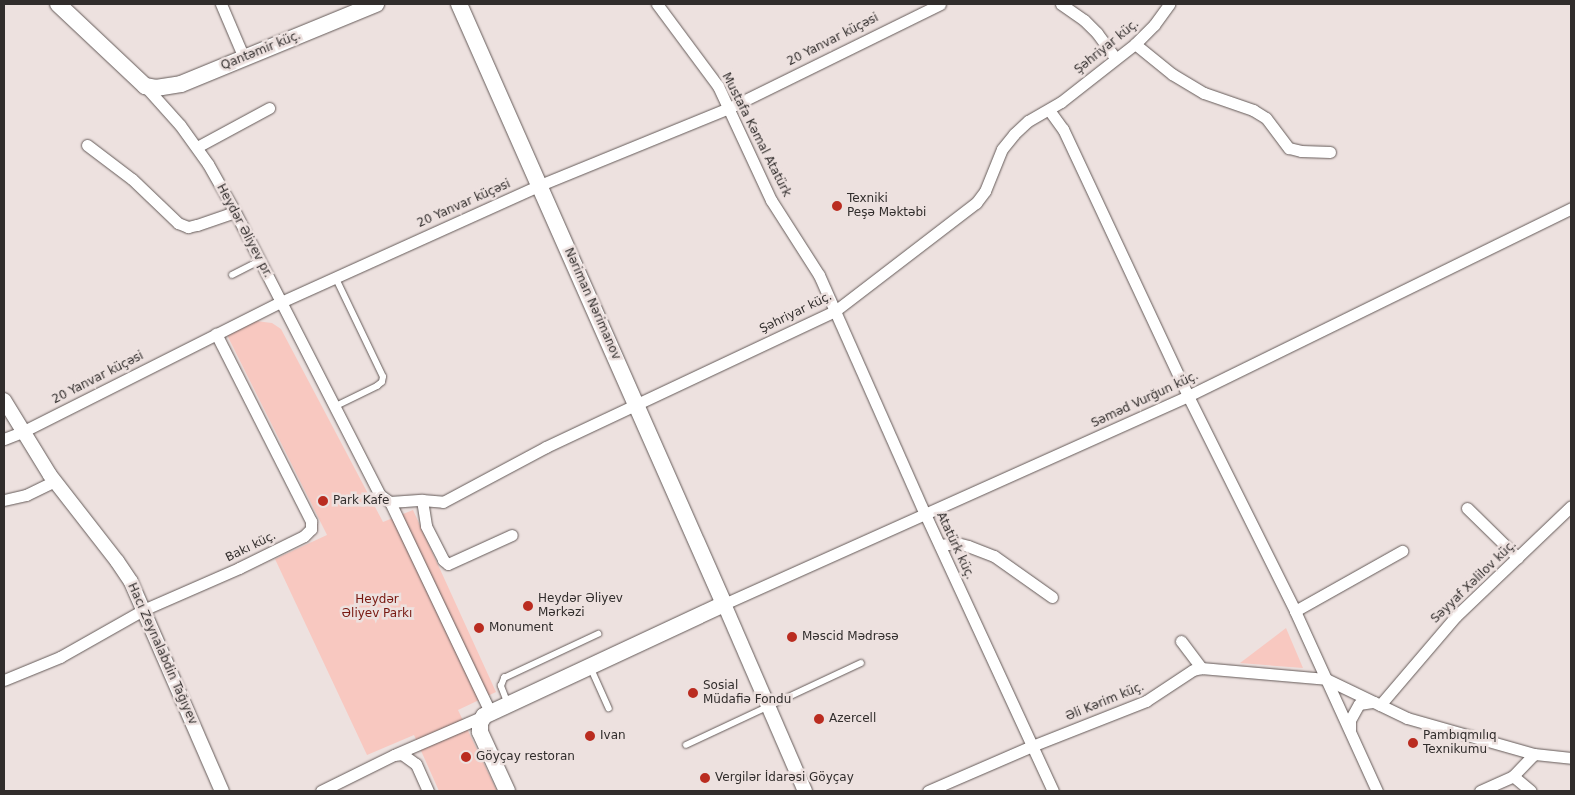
<!DOCTYPE html>
<html>
<head>
<meta charset="utf-8">
<style>
	body { margin:0 }
	#map { position:relative; width:1575px; height:795px; overflow:hidden; background:#ede1df; font-family:"DejaVu Sans",sans-serif }
	div>[style] { position:absolute }
	.green>* { inset:0; background:#f8c8c0 }
	.roads { filter:drop-shadow(0 0 1px #645a58) drop-shadow(0 0 1px #645a58) }
	.service>* { height:5.5px; margin:-2.75px; padding:0 2.75px; transform-origin:2.75px; border-radius:2.75px; background:#fff }
	.minor>* { height:11px; margin:-5.5px; padding:0 5.5px; transform-origin:5.5px; border-radius:5.5px; background:#fff }
	.tertiary>* { height:14px; margin:-7px; padding:0 7px; transform-origin:7px; border-radius:7px; background:#fff }
	.secondary>* { height:16px; margin:-8px; padding:0 8px; transform-origin:8px; border-radius:8px; background:#fff }
	.dots>* { width:14px; height:14px; translate:-50% -50%; box-sizing:border-box; border:2px solid #ede1df; border-radius:50% }
	span { translate:-50% -50%; white-space:nowrap; text-align:center; line-height:1.15; -webkit-text-stroke:5px #ede1df; paint-order:stroke }
	.street-label { font-size:12px; color:#312d2c }
	.poi-label { font-size:12px; color:#312d2c }
	.left { translate:0 -50%; text-align:left }
	.park-label { font-size:12px; color:#771810 }
	.frame { position:absolute; inset:0; border:5px solid #312d2c; pointer-events:none }
</style>
</head>
<body>
<div id="map">
	<div class="green">
		<div style="clip-path:polygon(256px 321px,272px 323px,281px 329px,383px 522px,413px 510px,496px 692px,458px 710px,497px 791px,439px 791px,414px 735px,367px 755px,275px 559px,327px 535px,227px 335px)"></div>
		<div style="clip-path:polygon(1286px 628px,1303px 668px,1240px 663px)"></div>
	</div>
	<div class="roads">
		<div class="service">
			<div style="left:232px;top:275px;width:31px;rotate:-27deg"></div>
			<div style="left:334px;top:407px;width:48px;rotate:-26deg"></div>
			<div style="left:377px;top:386px;width:6px;rotate:-39deg"></div>
			<div style="left:382px;top:382px;width:5px;rotate:-79deg"></div>
			<div style="left:383px;top:377px;width:111px;rotate:-115.6deg"></div>
			<div style="left:591px;top:668px;width:44px;rotate:65.8deg"></div>
			<div style="left:507px;top:702px;width:17px;rotate:-111deg"></div>
			<div style="left:501px;top:686px;width:9px;rotate:-69deg"></div>
			<div style="left:504px;top:678px;width:104px;rotate:-25.1deg"></div>
			<div style="left:686px;top:745px;width:193px;rotate:-25.1deg"></div>
		</div>
		<div class="minor">
			<div style="left:221px;top:4px;width:59px;rotate:66.9deg"></div>
			<div style="left:657px;top:4px;width:102px;rotate:53.4deg"></div>
			<div style="left:718px;top:86px;width:126px;rotate:65.1deg"></div>
			<div style="left:771px;top:200px;width:89px;rotate:57.4deg"></div>
			<div style="left:819px;top:275px;width:261px;rotate:66.1deg"></div>
			<div style="left:925px;top:514px;width:305px;rotate:65.2deg"></div>
			<div style="left:1061px;top:4px;width:28px;rotate:35deg"></div>
			<div style="left:1084px;top:20px;width:18px;rotate:45deg"></div>
			<div style="left:1097px;top:33px;width:31px;rotate:54deg"></div>
			<div style="left:1135px;top:44px;width:48px;rotate:39deg"></div>
			<div style="left:1172px;top:74px;width:37px;rotate:31deg"></div>
			<div style="left:1204px;top:93px;width:52px;rotate:19.1deg"></div>
			<div style="left:1253px;top:110px;width:15px;rotate:32deg"></div>
			<div style="left:1266px;top:118px;width:38px;rotate:53deg"></div>
			<div style="left:1289px;top:148px;width:12px;rotate:14deg"></div>
			<div style="left:1301px;top:151px;width:29px;rotate:2deg"></div>
			<div style="left:145px;top:86px;width:52px;rotate:48.1deg"></div>
			<div style="left:180px;top:125px;width:48px;rotate:54.3deg"></div>
			<div style="left:208px;top:164px;width:55px;rotate:60.6deg"></div>
			<div style="left:235px;top:212px;width:318px;rotate:62.9deg"></div>
			<div style="left:380px;top:495px;width:12px;rotate:35deg"></div>
			<div style="left:390px;top:502px;width:32px;rotate:-4deg"></div>
			<div style="left:422px;top:500px;width:21px;rotate:5deg"></div>
			<div style="left:443px;top:502px;width:117px;rotate:-28.1deg"></div>
			<div style="left:546px;top:447px;width:319px;rotate:-25.2deg"></div>
			<div style="left:835px;top:311px;width:178px;rotate:-37.5deg"></div>
			<div style="left:976px;top:203px;width:15px;rotate:-53deg"></div>
			<div style="left:985px;top:191px;width:45px;rotate:-68deg"></div>
			<div style="left:1002px;top:149px;width:19px;rotate:-51deg"></div>
			<div style="left:1014px;top:134px;width:19px;rotate:-43deg"></div>
			<div style="left:1028px;top:121px;width:38px;rotate:-30deg"></div>
			<div style="left:1061px;top:102px;width:94px;rotate:-38.1deg"></div>
			<div style="left:1135px;top:44px;width:27px;rotate:-45deg"></div>
			<div style="left:1154px;top:25px;width:26px;rotate:-54deg"></div>
			<div style="left:1049px;top:110px;width:24px;rotate:54deg"></div>
			<div style="left:1063px;top:129px;width:295px;rotate:64.9deg"></div>
			<div style="left:1188px;top:396px;width:240px;rotate:63.5deg"></div>
			<div style="left:1295px;top:611px;width:198px;rotate:65.5deg"></div>
			<div style="left:87px;top:145px;width:56px;rotate:37.1deg"></div>
			<div style="left:132px;top:179px;width:64px;rotate:43.7deg"></div>
			<div style="left:178px;top:223px;width:11px;rotate:22deg"></div>
			<div style="left:188px;top:227px;width:9px;rotate:-13deg"></div>
			<div style="left:197px;top:225px;width:40px;rotate:-18.9deg"></div>
			<div style="left:197px;top:147px;width:82px;rotate:-28.4deg"></div>
			<div style="left:4px;top:439px;width:19px;rotate:-21deg"></div>
			<div style="left:22px;top:432px;width:290px;rotate:-26.7deg"></div>
			<div style="left:281px;top:302px;width:284px;rotate:-24.3deg"></div>
			<div style="left:540px;top:185px;width:204px;rotate:-22.2deg"></div>
			<div style="left:729px;top:108px;width:235px;rotate:-26.2deg"></div>
			<div style="left:4px;top:500px;width:23px;rotate:-13deg"></div>
			<div style="left:26px;top:495px;width:32px;rotate:-26deg"></div>
			<div style="left:422px;top:500px;width:26px;rotate:81deg"></div>
			<div style="left:426px;top:526px;width:38px;rotate:63deg"></div>
			<div style="left:443px;top:560px;width:6px;rotate:39deg"></div>
			<div style="left:448px;top:564px;width:70px;rotate:-24.4deg"></div>
			<div style="left:390px;top:502px;width:233px;rotate:64.5deg"></div>
			<div style="left:1467px;top:508px;width:71px;rotate:44.4deg"></div>
			<div style="left:940px;top:545px;width:17px;rotate:-7deg"></div>
			<div style="left:957px;top:543px;width:11px;rotate:15deg"></div>
			<div style="left:968px;top:546px;width:28px;rotate:21deg"></div>
			<div style="left:994px;top:556px;width:71px;rotate:35.3deg"></div>
			<div style="left:724px;top:604px;width:508px;rotate:-24.15deg"></div>
			<div style="left:1188px;top:396px;width:427px;rotate:-26.1deg"></div>
			<div style="left:1295px;top:611px;width:123px;rotate:-29.3deg"></div>
			<div style="left:1181px;top:641px;width:34px;rotate:53deg"></div>
			<div style="left:4px;top:680px;width:61px;rotate:-22.3deg"></div>
			<div style="left:60px;top:657px;width:95px;rotate:-29.5deg"></div>
			<div style="left:143px;top:610px;width:105px;rotate:-23.6deg"></div>
			<div style="left:239px;top:568px;width:72px;rotate:-26.2deg"></div>
			<div style="left:304px;top:536px;width:10px;rotate:-45deg"></div>
			<div style="left:311px;top:529px;width:8px;rotate:-90deg"></div>
			<div style="left:311px;top:521px;width:210px;rotate:-116.9deg"></div>
			<div style="left:1380px;top:705px;width:117px;rotate:-49.5deg"></div>
			<div style="left:1456px;top:616px;width:159px;rotate:-43.7deg"></div>
			<div style="left:1350px;top:730px;width:10px;rotate:-90deg"></div>
			<div style="left:1350px;top:720px;width:18px;rotate:-61deg"></div>
			<div style="left:1359px;top:704px;width:15px;rotate:-8deg"></div>
			<div style="left:396px;top:754px;width:96px;rotate:-23.4deg"></div>
			<div style="left:1513px;top:776px;width:23px;rotate:40deg"></div>
			<div style="left:321px;top:791px;width:81px;rotate:-26.3deg"></div>
			<div style="left:394px;top:755px;width:8px;rotate:-7deg"></div>
			<div style="left:402px;top:754px;width:17px;rotate:36deg"></div>
			<div style="left:416px;top:764px;width:30px;rotate:66deg"></div>
			<div style="left:928px;top:791px;width:113px;rotate:-23.4deg"></div>
			<div style="left:1032px;top:746px;width:123px;rotate:-21.5deg"></div>
			<div style="left:1146px;top:701px;width:56px;rotate:-33.4deg"></div>
			<div style="left:1193px;top:670px;width:8px;rotate:-14deg"></div>
			<div style="left:1201px;top:668px;width:125px;rotate:5deg"></div>
			<div style="left:1326px;top:679px;width:90px;rotate:25.7deg"></div>
			<div style="left:1407px;top:718px;width:132px;rotate:15.8deg"></div>
			<div style="left:1534px;top:754px;width:37px;rotate:6deg"></div>
			<div style="left:1480px;top:791px;width:36px;rotate:-24deg"></div>
			<div style="left:1513px;top:776px;width:30px;rotate:-46deg"></div>
		</div>
		<div class="tertiary">
			<div style="left:4px;top:400px;width:88px;rotate:58.5deg"></div>
			<div style="left:50px;top:475px;width:109px;rotate:52.1deg"></div>
			<div style="left:117px;top:561px;width:25px;rotate:56deg"></div>
			<div style="left:131px;top:582px;width:228px;rotate:66.5deg"></div>
			<div style="left:724px;top:604px;width:204px;rotate:66.6deg"></div>
		</div>
		<div class="secondary">
			<div style="left:58px;top:4px;width:120px;rotate:43.3deg"></div>
			<div style="left:145px;top:86px;width:11px;rotate:10deg"></div>
			<div style="left:156px;top:88px;width:25px;rotate:-9deg"></div>
			<div style="left:181px;top:84px;width:211px;rotate:-22.3deg"></div>
			<div style="left:459px;top:4px;width:656px;rotate:66.17deg"></div>
			<div style="left:724px;top:604px;width:265px;rotate:155deg"></div>
			<div style="left:484px;top:716px;width:8px;rotate:120deg"></div>
			<div style="left:480px;top:723px;width:9px;rotate:90deg"></div>
			<div style="left:480px;top:732px;width:65px;rotate:65.4deg"></div>
		</div>
	</div>
	<div class="dots">
		<div style="left:837px;top:206px;background:#ba2c20"></div>
		<div style="left:323px;top:501px;background:#ba2c20"></div>
		<div style="left:528px;top:606px;background:#ba2c20"></div>
		<div style="left:479px;top:628px;background:#ba2c20"></div>
		<div style="left:792px;top:637px;background:#ba2c20"></div>
		<div style="left:693px;top:693px;background:#ba2c20"></div>
		<div style="left:819px;top:719px;background:#ba2c20"></div>
		<div style="left:590px;top:736px;background:#ba2c20"></div>
		<div style="left:1413px;top:743px;background:#ba2c20"></div>
		<div style="left:466px;top:757px;background:#ba2c20"></div>
		<div style="left:705px;top:778px;background:#ba2c20"></div>
	</div>
	<div class="street-label">
		<span style="left:833px;top:40px;rotate:-27deg">20 Yanvar küçəsi</span>
		<span style="left:1107px;top:47px;rotate:-39deg">Şəhriyar küç.</span>
		<span style="left:261px;top:51px;rotate:-22deg">Qantəmir küç.</span>
		<span style="left:756px;top:135px;rotate:63deg">Mustafa Kəmal Atatürk</span>
		<span style="left:464px;top:204px;rotate:-24deg">20 Yanvar küçəsi</span>
		<span style="left:244px;top:231px;rotate:62deg">Heydər Əliyev pr.</span>
		<span style="left:592px;top:304px;rotate:66deg">Nəriman Nərimanov</span>
		<span style="left:796px;top:313px;rotate:-26deg">Şəhriyar küç.</span>
		<span style="left:98px;top:378px;rotate:-27deg">20 Yanvar küçəsi</span>
		<span style="left:1145px;top:400px;rotate:-25deg">Səməd Vurğun küç.</span>
		<span style="left:955px;top:546px;rotate:65deg">Atatürk küç.</span>
		<span style="left:251px;top:547px;rotate:-26deg">Bakı küç.</span>
		<span style="left:1474px;top:582px;rotate:-44deg">Səyyaf Xəlilov küç.</span>
		<span style="left:162px;top:654px;rotate:66deg">Hacı Zeynalabdin Tağıyev</span>
		<span style="left:1105px;top:702px;rotate:-22deg">Əli Kərim küç.</span>
	</div>
	<div class="poi-label">
		<span class="left" style="left:847px;top:206px">Texniki<br>Peşə Məktəbi</span>
		<span class="left" style="left:333px;top:501px">Park Kafe</span>
		<span class="left" style="left:538px;top:606px">Heydər Əliyev<br>Mərkəzi</span>
		<span class="left" style="left:489px;top:628px">Monument</span>
		<span class="left" style="left:802px;top:637px">Məscid Mədrəsə</span>
		<span class="left" style="left:703px;top:693px">Sosial<br>Müdafiə Fondu</span>
		<span class="left" style="left:829px;top:719px">Azercell</span>
		<span class="left" style="left:600px;top:736px">Ivan</span>
		<span class="left" style="left:1423px;top:743px">Pambıqmılıq<br>Texnikumu</span>
		<span class="left" style="left:476px;top:757px">Göyçay restoran</span>
		<span class="left" style="left:715px;top:778px">Vergilər İdarəsi Göyçay</span>
	</div>
	<div class="park-label">
		<span style="left:377px;top:607px">Heydər<br>Əliyev Parkı</span>
	</div>
	<div class="frame"></div>
</div>
</body>
</html>
